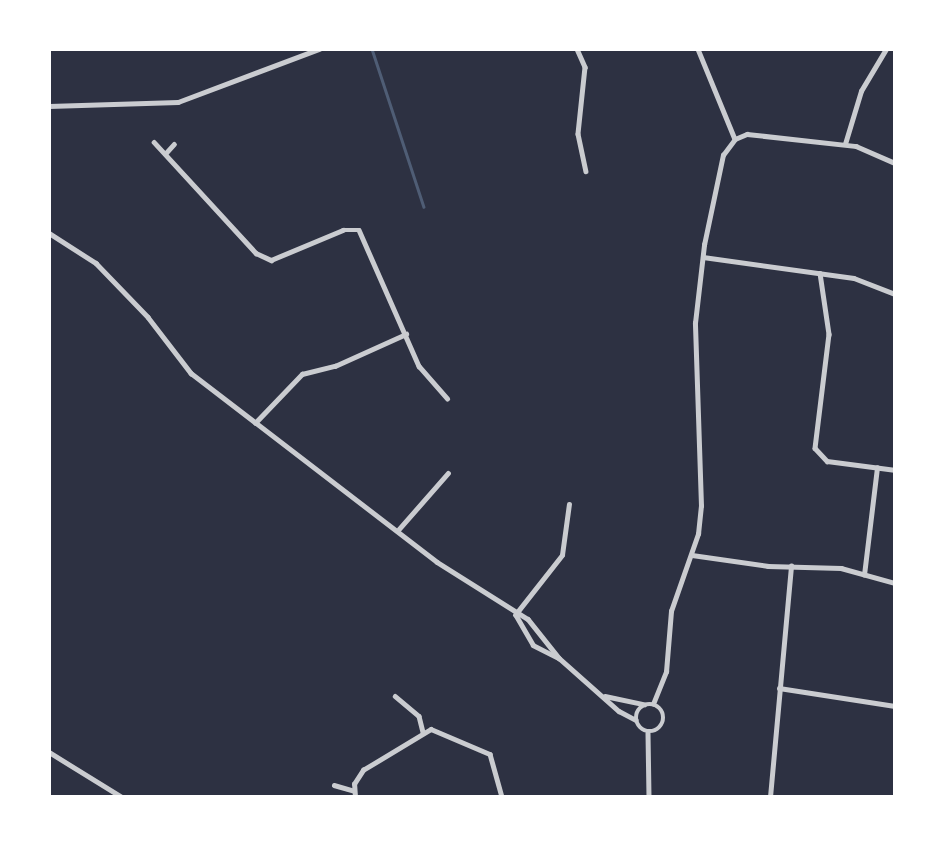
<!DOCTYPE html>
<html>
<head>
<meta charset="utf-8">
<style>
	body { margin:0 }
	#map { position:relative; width:944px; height:846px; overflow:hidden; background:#2d3142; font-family:Cabin,sans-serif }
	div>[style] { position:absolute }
	.stream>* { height:2.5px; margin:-1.25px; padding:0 1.25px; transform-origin:1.25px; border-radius:1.25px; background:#4f5d75 }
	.minor>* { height:4.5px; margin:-2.25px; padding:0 2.25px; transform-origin:2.25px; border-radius:2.25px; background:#caccd0 }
	.minor>.ring { margin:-2.25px; padding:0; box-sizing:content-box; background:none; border:4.5px solid #caccd0; border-radius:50% }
	span { translate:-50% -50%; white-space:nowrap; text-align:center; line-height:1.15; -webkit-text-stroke:5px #fff; paint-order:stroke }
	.frame { position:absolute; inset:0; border:51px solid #fff; pointer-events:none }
</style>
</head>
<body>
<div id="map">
	<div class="stream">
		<div style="left:372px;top:49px;width:166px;rotate:71.8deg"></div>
	</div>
	<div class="minor">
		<div style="left:577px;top:49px;width:20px;rotate:66deg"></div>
		<div style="left:585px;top:67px;width:67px;rotate:96deg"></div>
		<div style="left:578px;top:134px;width:38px;rotate:78deg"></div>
		<div style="left:698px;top:49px;width:97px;rotate:67.7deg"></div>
		<div style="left:49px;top:106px;width:129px;rotate:-1.8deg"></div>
		<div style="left:178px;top:102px;width:151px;rotate:-20.6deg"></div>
		<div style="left:154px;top:142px;width:151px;rotate:47.4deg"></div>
		<div style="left:256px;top:253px;width:17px;rotate:25deg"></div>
		<div style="left:271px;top:260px;width:78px;rotate:-22.6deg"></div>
		<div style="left:343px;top:230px;width:16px"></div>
		<div style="left:359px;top:230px;width:149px;rotate:66.2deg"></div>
		<div style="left:419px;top:366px;width:43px;rotate:48.8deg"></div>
		<div style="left:845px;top:144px;width:55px;rotate:-73.2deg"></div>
		<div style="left:861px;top:91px;width:49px;rotate:-59.2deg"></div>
		<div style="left:165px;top:154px;width:13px;rotate:-48deg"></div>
		<div style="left:49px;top:233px;width:56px;rotate:32.6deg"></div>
		<div style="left:96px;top:263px;width:75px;rotate:46.1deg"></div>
		<div style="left:148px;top:317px;width:71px;rotate:52.5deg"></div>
		<div style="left:191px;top:373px;width:310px;rotate:37.5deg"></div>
		<div style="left:437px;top:562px;width:107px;rotate:32.1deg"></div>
		<div style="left:528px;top:619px;width:50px;rotate:51.5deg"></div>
		<div style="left:559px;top:658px;width:80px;rotate:41.5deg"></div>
		<div style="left:619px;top:711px;width:19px;rotate:28deg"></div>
		<div style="left:703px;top:257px;width:152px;rotate:7.9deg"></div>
		<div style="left:854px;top:278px;width:44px;rotate:21.3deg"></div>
		<div style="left:820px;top:273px;width:62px;rotate:81.6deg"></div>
		<div style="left:829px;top:334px;width:115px;rotate:97deg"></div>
		<div style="left:815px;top:448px;width:18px;rotate:47deg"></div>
		<div style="left:827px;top:461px;width:69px;rotate:7.5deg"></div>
		<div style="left:255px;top:423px;width:68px;rotate:-46.2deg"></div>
		<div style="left:302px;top:374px;width:34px;rotate:-14deg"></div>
		<div style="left:335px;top:366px;width:78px;rotate:-24.3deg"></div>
		<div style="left:399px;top:529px;width:74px;rotate:-48.8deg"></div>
		<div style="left:692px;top:555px;width:77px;rotate:8.2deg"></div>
		<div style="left:768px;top:566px;width:73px;rotate:1.6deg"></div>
		<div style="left:841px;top:568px;width:56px;rotate:15.5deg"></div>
		<div style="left:864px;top:575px;width:108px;rotate:-83.1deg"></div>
		<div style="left:515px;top:615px;width:76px;rotate:-51.9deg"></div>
		<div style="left:562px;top:555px;width:51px;rotate:-82.2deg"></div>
		<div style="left:516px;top:615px;width:34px;rotate:60deg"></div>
		<div style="left:533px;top:645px;width:29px;rotate:27deg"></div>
		<div style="left:779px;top:688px;width:117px;rotate:8.8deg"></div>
		<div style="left:395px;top:696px;width:31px;rotate:40deg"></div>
		<div style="left:419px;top:716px;width:16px;rotate:76deg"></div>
		<div style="left:605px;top:696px;width:40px;rotate:12deg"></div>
		<div class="ring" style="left:636px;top:704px;width:23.5px;height:23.5px"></div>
		<div style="left:653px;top:704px;width:35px;rotate:-68deg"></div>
		<div style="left:666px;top:672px;width:61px;rotate:-85.3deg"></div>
		<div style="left:671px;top:611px;width:82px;rotate:-70.7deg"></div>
		<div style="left:698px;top:534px;width:28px;rotate:-84deg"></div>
		<div style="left:701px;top:506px;width:183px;rotate:-91.9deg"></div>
		<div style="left:695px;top:323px;width:79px;rotate:-83.4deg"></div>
		<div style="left:704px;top:245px;width:92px;rotate:-78.1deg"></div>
		<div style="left:723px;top:155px;width:20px;rotate:-53deg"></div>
		<div style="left:735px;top:139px;width:13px;rotate:-23deg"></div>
		<div style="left:747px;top:134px;width:110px;rotate:6.3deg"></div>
		<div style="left:856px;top:146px;width:43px;rotate:23.6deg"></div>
		<div style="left:648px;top:733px;width:64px;rotate:89.1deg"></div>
		<div style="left:49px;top:752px;width:86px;rotate:31.7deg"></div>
		<div style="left:334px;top:785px;width:19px;rotate:16deg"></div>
		<div style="left:355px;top:797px;width:13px;rotate:-94deg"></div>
		<div style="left:354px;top:784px;width:17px;rotate:-57deg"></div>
		<div style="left:363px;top:770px;width:79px;rotate:-31.1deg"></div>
		<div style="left:431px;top:729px;width:64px;rotate:23deg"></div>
		<div style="left:490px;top:754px;width:45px;rotate:74.4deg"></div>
		<div style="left:770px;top:797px;width:232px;rotate:-84.8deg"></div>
	</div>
	<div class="frame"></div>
</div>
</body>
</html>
